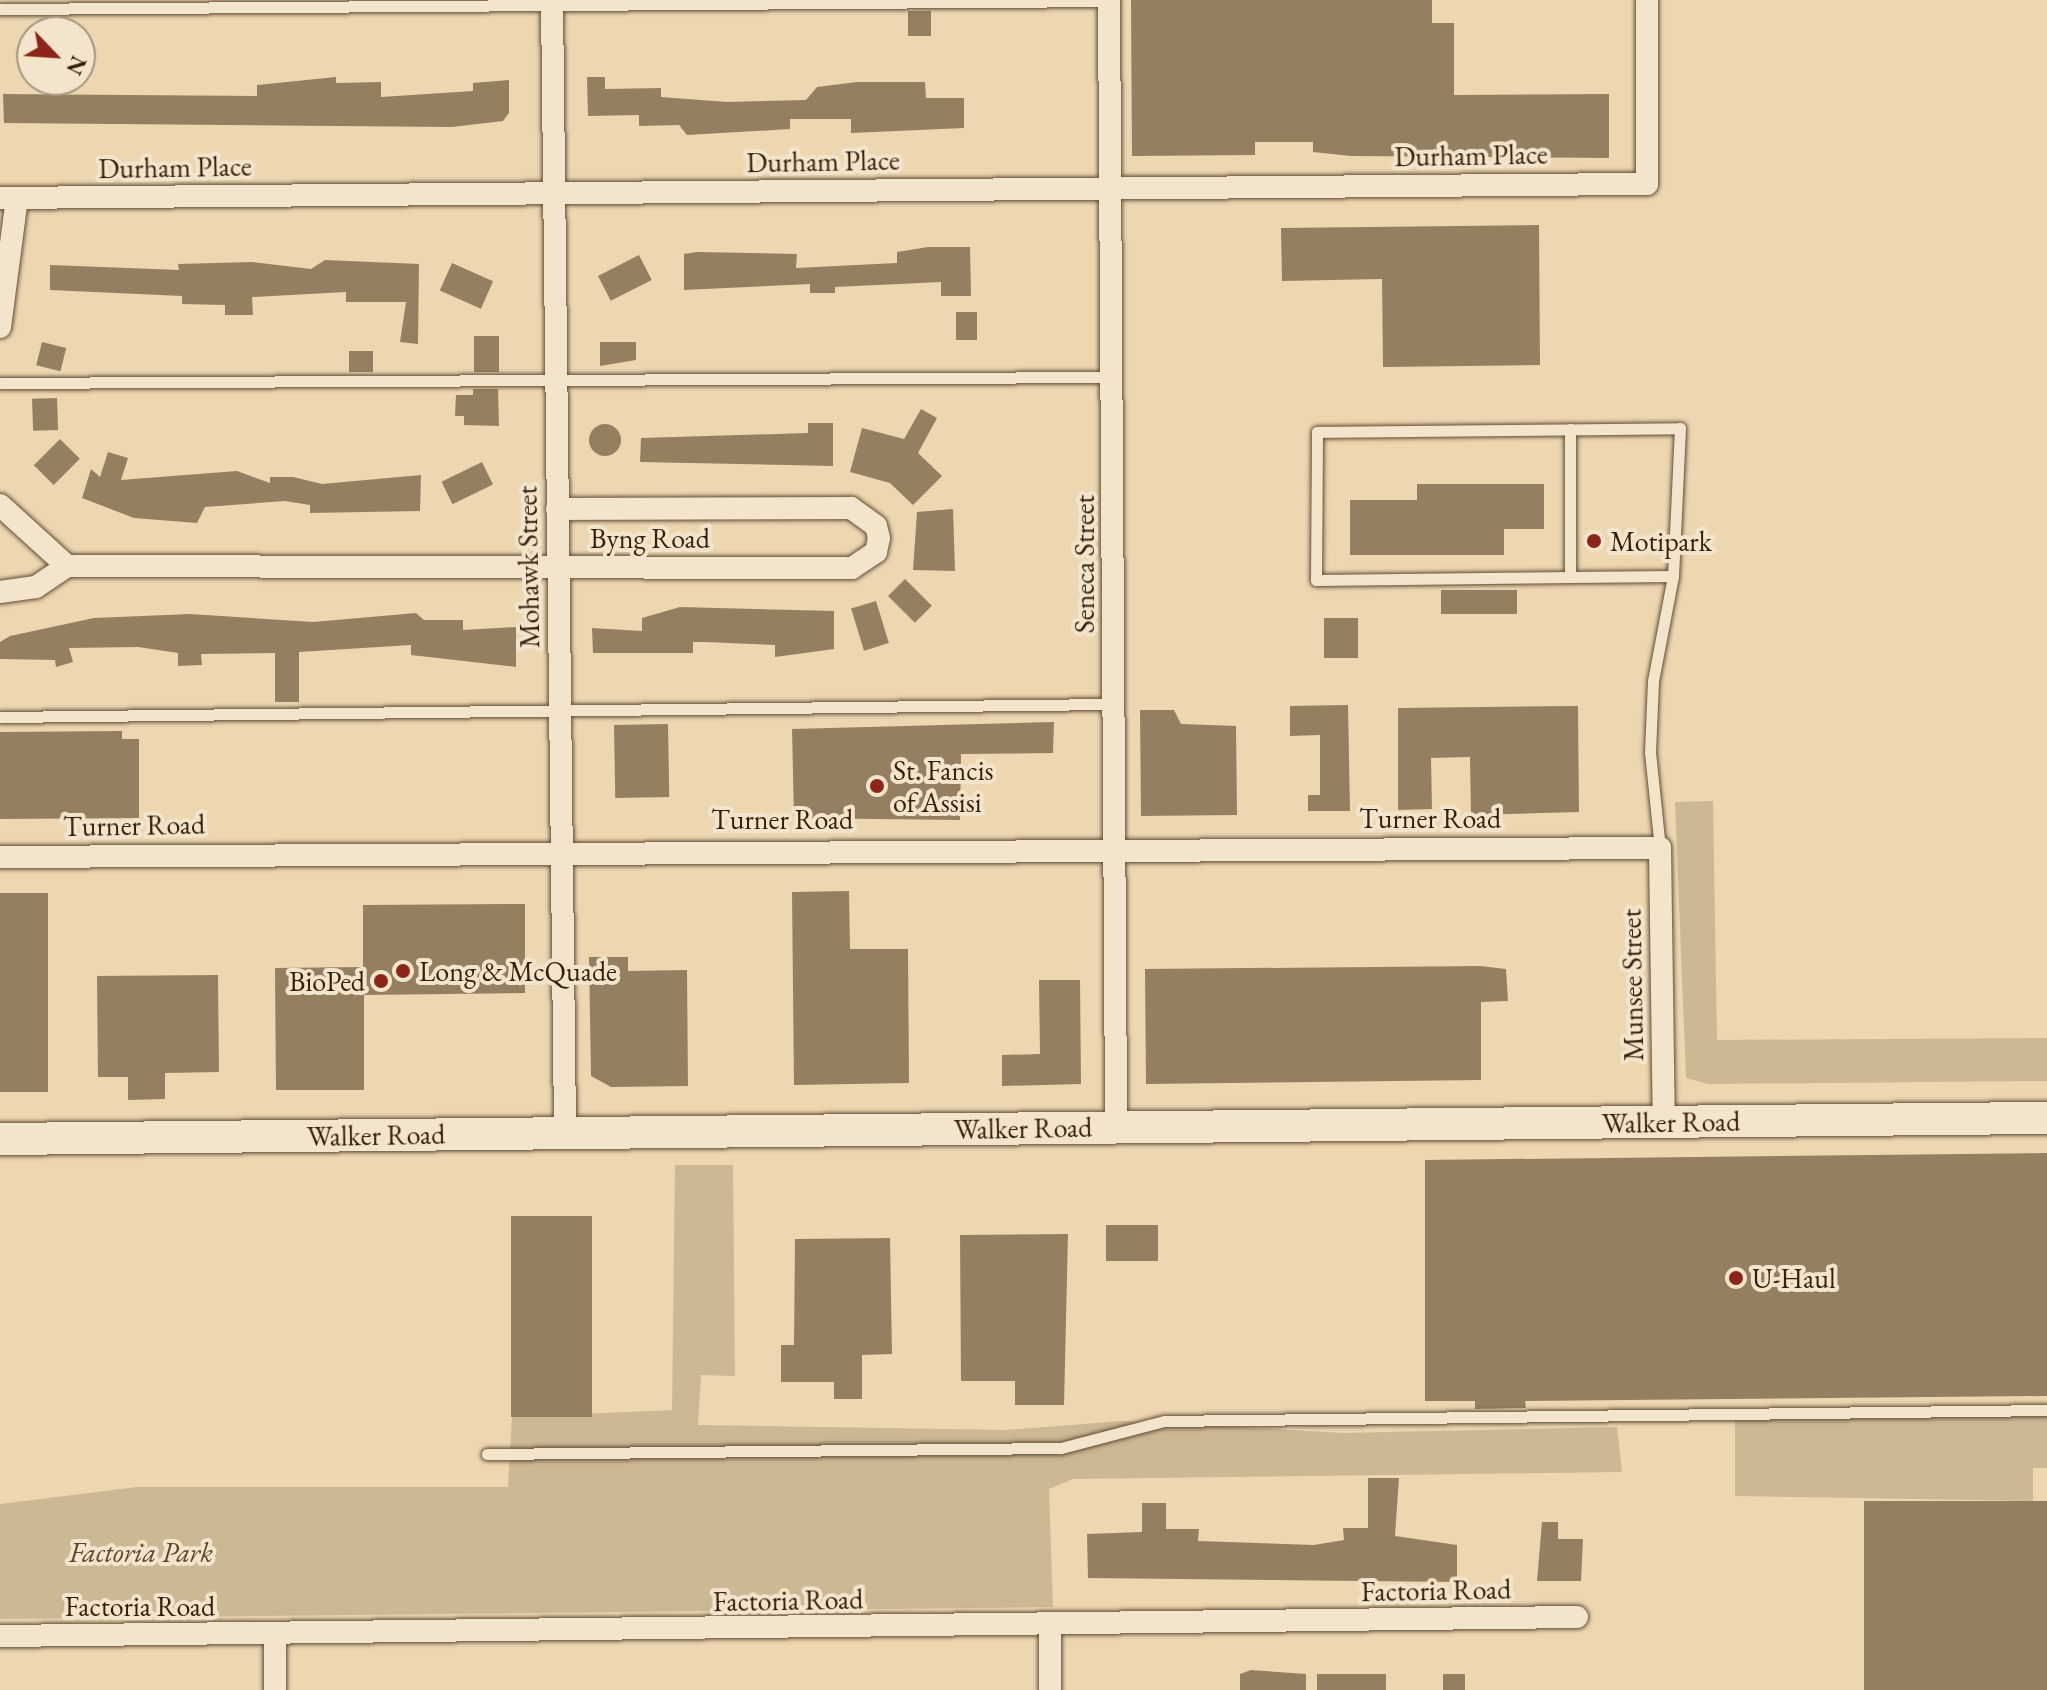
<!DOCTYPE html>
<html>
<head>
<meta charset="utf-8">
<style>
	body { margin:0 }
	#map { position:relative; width:2047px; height:1690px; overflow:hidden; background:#ecd7b1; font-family:"EB Garamond",serif }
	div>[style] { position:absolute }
	.green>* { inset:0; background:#cdb894 }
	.building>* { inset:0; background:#947f60; transform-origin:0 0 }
	.round { border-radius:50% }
	.roads { filter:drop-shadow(0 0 2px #634d33) drop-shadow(0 0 2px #634d33) }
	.service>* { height:11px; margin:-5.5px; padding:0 5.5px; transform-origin:5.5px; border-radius:5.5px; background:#f3e5cc }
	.minor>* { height:22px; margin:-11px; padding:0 11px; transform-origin:11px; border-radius:11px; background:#f3e5cc }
	.secondary>* { height:32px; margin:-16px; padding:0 16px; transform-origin:16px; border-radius:16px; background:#f3e5cc }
	.dots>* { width:22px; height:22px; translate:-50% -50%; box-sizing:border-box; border:4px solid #f3e5cc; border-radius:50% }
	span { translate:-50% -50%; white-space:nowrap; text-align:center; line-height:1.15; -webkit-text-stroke:8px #f3e5cc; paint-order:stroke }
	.street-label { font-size:28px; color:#351f09 }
	.poi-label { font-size:28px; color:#351f09 }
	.left { translate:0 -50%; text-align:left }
	.right { translate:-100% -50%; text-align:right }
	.park-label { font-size:28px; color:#5b452c; font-style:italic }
	.north { position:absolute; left:16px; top:16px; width:80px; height:80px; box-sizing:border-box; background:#f3e5cc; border:2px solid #a7967e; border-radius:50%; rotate:115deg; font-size:22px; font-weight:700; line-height:32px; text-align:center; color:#351f09 }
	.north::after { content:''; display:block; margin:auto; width:28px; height:36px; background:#8f2418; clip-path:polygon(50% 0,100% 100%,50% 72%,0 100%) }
</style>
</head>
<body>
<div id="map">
	<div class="green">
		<div style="clip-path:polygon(1713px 801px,1717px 1040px,2047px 1038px,2047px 1081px,1708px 1084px,1686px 1078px,1675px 802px)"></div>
		<div style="clip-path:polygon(675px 1165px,733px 1165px,735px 1376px,701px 1375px,698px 1425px,1006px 1430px,1122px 1421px,1345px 1433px,1617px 1427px,1622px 1472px,1073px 1479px,1049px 1489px,1053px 1607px,0 1619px,0 1504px,137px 1487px,508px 1487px,512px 1417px,672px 1410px)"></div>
		<div style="clip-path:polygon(2047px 1410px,2047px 1468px,2033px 1468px,2033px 1501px,1735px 1496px,1735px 1411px)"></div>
	</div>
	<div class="building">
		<div style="clip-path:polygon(1131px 0,1432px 0,1432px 23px,1454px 23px,1454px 95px,1609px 94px,1609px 158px,1351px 156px,1313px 152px,1313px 142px,1255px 142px,1255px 155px,1132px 156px)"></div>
		<div style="left:908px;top:11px;width:23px;height:25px"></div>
		<div style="clip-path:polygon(336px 77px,336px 83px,381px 82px,381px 97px,473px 91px,473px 83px,509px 80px,509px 113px,503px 121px,452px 127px,4px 123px,3px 94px,257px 96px,257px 85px)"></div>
		<div style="clip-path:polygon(587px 77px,605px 77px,605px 89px,661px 88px,661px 97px,727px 102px,806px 100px,817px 87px,857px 82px,925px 82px,926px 98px,964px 98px,964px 128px,851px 133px,851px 119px,790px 119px,790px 129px,687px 135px,679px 125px,639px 126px,639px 115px,588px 116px)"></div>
		<div style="clip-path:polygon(1539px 225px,1540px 365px,1383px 367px,1382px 279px,1282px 281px,1281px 228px)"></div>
		<div style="clip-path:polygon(928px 247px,970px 247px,971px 296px,941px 296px,941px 282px,835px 287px,835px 293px,810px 293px,810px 284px,684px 290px,684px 254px,697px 252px,797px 254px,796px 268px,897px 263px,897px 252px)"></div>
		<div style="left:639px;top:255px;width:28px;height:46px;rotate:63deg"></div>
		<div style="clip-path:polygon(325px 260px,419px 264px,418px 344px,400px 342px,406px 302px,346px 302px,346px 292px,252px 297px,253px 315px,225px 315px,225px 305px,182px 304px,182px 296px,50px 290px,50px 265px,179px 270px,178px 264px,252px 262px,311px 269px)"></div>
		<div style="left:452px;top:263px;width:45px;height:30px;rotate:24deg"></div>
		<div style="left:956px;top:312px;width:21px;height:28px"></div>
		<div style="left:474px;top:336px;width:25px;height:36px"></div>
		<div style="left:42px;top:342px;width:25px;height:24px;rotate:14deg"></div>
		<div style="clip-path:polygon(600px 342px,636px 342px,636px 360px,600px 366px)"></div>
		<div style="left:373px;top:351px;width:21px;height:24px;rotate:90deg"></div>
		<div style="clip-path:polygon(473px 389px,498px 389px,499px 426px,464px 425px,464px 416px,455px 416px,456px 395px,473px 395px)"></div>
		<div style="left:57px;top:398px;width:32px;height:25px;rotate:88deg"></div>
		<div style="clip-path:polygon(921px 409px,937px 418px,918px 453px,942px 476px,913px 505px,890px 483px,850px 472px,862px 428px,904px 439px)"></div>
		<div style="clip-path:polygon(808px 423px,833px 423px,833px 466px,640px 462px,641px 438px,808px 433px)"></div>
		<div class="round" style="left:589px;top:424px;width:32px;height:32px"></div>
		<div style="left:60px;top:439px;width:28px;height:37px;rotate:45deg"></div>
		<div style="clip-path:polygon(108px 452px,128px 458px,121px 480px,237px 471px,270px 483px,270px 477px,293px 477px,322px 484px,421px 475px,420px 511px,310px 513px,310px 505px,285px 501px,205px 507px,197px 523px,134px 518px,82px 498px,91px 469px,100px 477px)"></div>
		<div style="left:482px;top:462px;width:25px;height:45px;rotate:64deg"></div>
		<div style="clip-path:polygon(1417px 484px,1544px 484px,1544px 529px,1504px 529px,1504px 555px,1350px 555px,1350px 500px,1417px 500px)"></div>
		<div style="clip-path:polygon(953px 509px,955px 571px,913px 570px,917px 512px)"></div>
		<div style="left:905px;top:579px;width:38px;height:24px;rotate:45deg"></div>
		<div style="left:1517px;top:590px;width:24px;height:76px;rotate:90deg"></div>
		<div style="left:876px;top:601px;width:44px;height:26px;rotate:73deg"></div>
		<div style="clip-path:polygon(680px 607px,834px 611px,834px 649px,775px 657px,775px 645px,705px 642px,693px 642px,693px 653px,593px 653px,592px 628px,642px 631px,642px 618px)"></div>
		<div style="clip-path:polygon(416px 613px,424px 620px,463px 620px,463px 630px,516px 627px,516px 667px,411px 655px,411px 645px,299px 652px,299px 702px,275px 702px,275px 653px,201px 654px,202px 665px,178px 666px,178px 653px,138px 647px,69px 648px,73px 662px,56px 667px,55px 660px,0 659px,0 642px,10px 636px,94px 618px,190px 614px,313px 622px)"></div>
		<div style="left:1324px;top:618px;width:34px;height:40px"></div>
		<div style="clip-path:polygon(1348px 705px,1350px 811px,1308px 811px,1308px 795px,1320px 795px,1320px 735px,1290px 736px,1290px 706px)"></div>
		<div style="clip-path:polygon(1578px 706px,1579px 812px,1471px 815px,1470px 757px,1431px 758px,1432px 809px,1398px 810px,1398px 708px)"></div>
		<div style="clip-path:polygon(1140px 710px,1174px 710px,1181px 724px,1236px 726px,1237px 815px,1141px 816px)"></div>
		<div style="clip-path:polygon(1054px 722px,1053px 753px,961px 754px,960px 820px,794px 818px,792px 729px)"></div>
		<div style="left:668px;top:724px;width:73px;height:54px;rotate:89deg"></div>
		<div style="clip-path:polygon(122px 731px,122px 739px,139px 739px,139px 818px,0 819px,0 732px)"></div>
		<div style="clip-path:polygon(849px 891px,850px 949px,908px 949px,909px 1083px,794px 1085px,792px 892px)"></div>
		<div style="left:0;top:893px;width:48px;height:199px"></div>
		<div style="clip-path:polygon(525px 904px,525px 993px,364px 995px,364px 1090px,276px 1090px,275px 968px,363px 967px,363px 905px)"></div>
		<div style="clip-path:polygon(589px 957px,628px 957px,628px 971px,687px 970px,688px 1086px,611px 1087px,591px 1076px)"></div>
		<div style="clip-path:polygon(1480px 966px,1506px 969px,1508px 1001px,1481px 1002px,1481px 1080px,1146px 1084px,1145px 969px)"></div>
		<div style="clip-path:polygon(218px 975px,219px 1072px,165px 1073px,165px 1099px,128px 1100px,128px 1077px,98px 1077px,97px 976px)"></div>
		<div style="clip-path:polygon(1039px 980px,1080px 980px,1081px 1084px,1002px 1086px,1002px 1055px,1040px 1054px)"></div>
		<div style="clip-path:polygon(2047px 1153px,2047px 1396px,1525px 1401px,1526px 1408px,1475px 1409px,1475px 1401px,1425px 1401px,1425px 1160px)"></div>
		<div style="left:592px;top:1216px;width:201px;height:81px;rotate:90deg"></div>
		<div style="left:1158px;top:1225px;width:36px;height:52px;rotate:90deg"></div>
		<div style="clip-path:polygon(1068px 1234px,1064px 1405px,1015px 1405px,1015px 1381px,961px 1381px,960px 1235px)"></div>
		<div style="clip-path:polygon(890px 1238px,892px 1354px,862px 1355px,862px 1399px,834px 1399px,834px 1382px,781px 1382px,781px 1345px,794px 1345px,795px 1239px)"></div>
		<div style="clip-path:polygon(1368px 1478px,1399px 1478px,1395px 1536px,1457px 1545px,1457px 1582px,1088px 1578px,1087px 1534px,1142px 1532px,1142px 1503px,1166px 1503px,1166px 1529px,1199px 1529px,1198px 1541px,1314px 1545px,1344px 1540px,1343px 1528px,1368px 1528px)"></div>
		<div style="left:2047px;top:1501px;width:189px;height:183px;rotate:90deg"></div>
		<div style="clip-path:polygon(1542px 1522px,1558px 1522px,1558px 1539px,1583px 1539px,1581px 1581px,1537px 1581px)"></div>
		<div style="clip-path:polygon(1251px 1670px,1306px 1674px,1306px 1690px,1240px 1690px,1240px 1674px)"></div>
		<div style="left:1386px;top:1674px;width:16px;height:69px;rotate:90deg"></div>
		<div style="left:1443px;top:1674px;width:22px;height:16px"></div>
	</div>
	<div class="roads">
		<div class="service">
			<div style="left:0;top:9px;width:1109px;rotate:-0.41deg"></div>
			<div style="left:0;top:383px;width:1112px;rotate:-0.31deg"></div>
			<div style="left:1570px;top:429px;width:148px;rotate:90deg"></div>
			<div style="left:1570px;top:577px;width:103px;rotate:-0.6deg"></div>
			<div style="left:1570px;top:577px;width:254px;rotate:179.3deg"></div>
			<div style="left:1316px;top:580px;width:148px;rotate:-89.6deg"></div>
			<div style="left:1317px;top:432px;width:363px;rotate:-0.6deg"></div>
			<div style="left:1680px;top:428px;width:148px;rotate:92.7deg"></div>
			<div style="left:1673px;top:576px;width:107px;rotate:100.8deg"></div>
			<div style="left:1653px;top:681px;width:71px;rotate:92.4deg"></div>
			<div style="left:1650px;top:752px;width:97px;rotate:84.1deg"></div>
			<div style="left:0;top:717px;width:1114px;rotate:-0.67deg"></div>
			<div style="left:487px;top:1454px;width:574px;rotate:-0.6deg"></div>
			<div style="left:1061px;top:1448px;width:106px;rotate:-14.7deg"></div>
			<div style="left:1164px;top:1421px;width:883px;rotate:-0.71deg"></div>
		</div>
		<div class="minor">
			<div style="left:552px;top:0;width:1133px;rotate:89.34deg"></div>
			<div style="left:1109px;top:0;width:1127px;rotate:89.64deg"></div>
			<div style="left:0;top:198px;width:1647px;rotate:-0.49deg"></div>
			<div style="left:1647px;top:184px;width:184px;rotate:-90deg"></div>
			<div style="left:0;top:327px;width:130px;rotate:-82.5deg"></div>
			<div style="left:0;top:505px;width:91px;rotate:42.3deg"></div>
			<div style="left:67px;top:566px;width:785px;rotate:0.15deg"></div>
			<div style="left:852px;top:568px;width:29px;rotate:-34deg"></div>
			<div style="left:876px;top:552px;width:14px;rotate:-78deg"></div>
			<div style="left:879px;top:538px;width:12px;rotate:-104deg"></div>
			<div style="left:876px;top:526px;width:31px;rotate:-144deg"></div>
			<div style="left:851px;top:508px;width:294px;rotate:179.8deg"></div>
			<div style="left:0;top:592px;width:36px;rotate:-8deg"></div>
			<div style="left:36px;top:587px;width:37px;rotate:-34deg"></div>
			<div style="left:0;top:857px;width:1660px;rotate:-0.31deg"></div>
			<div style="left:1660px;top:848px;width:274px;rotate:89.2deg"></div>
			<div style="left:1050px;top:1627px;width:63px;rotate:90deg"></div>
			<div style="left:275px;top:1635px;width:55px;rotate:90deg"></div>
			<div style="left:0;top:1636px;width:1577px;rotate:-0.69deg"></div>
		</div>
		<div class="secondary">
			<div style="left:0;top:1139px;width:2047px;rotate:-0.59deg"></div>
		</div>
	</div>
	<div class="dots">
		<div style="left:1594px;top:541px;background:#8f2418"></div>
		<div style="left:877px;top:786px;background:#8f2418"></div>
		<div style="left:403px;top:971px;background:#8f2418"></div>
		<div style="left:381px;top:981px;background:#8f2418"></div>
		<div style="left:1736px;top:1278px;background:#8f2418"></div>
	</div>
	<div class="street-label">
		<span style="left:1471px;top:155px;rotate:-1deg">Durham Place</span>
		<span style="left:823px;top:161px;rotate:-1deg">Durham Place</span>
		<span style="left:175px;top:167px;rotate:-1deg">Durham Place</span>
		<span style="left:650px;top:538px">Byng Road</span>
		<span style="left:1084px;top:564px;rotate:-90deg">Seneca Street</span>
		<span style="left:528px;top:567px;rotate:-91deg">Mohawk Street</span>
		<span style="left:1430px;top:818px">Turner Road</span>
		<span style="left:782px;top:819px">Turner Road</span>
		<span style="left:134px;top:825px;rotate:-1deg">Turner Road</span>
		<span style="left:1632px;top:985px;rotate:-91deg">Munsee Street</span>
		<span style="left:1671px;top:1122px;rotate:-1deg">Walker Road</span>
		<span style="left:1023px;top:1128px;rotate:-1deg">Walker Road</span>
		<span style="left:376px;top:1135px;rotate:-1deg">Walker Road</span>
		<span style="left:1436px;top:1590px;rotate:-1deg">Factoria Road</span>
		<span style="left:788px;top:1600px;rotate:-1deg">Factoria Road</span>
		<span style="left:140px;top:1606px">Factoria Road</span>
	</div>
	<div class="poi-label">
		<span class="left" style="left:1610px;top:541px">Motipark</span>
		<span class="left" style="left:893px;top:786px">St. Fancis<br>of Assisi</span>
		<span class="left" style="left:419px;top:971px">Long &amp; McQuade</span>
		<span class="right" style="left:365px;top:981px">BioPed</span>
		<span class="left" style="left:1752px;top:1278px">U-Haul</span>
	</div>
	<div class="park-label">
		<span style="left:141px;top:1552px">Factoria Park</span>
	</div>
	<div class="north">N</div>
</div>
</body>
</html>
